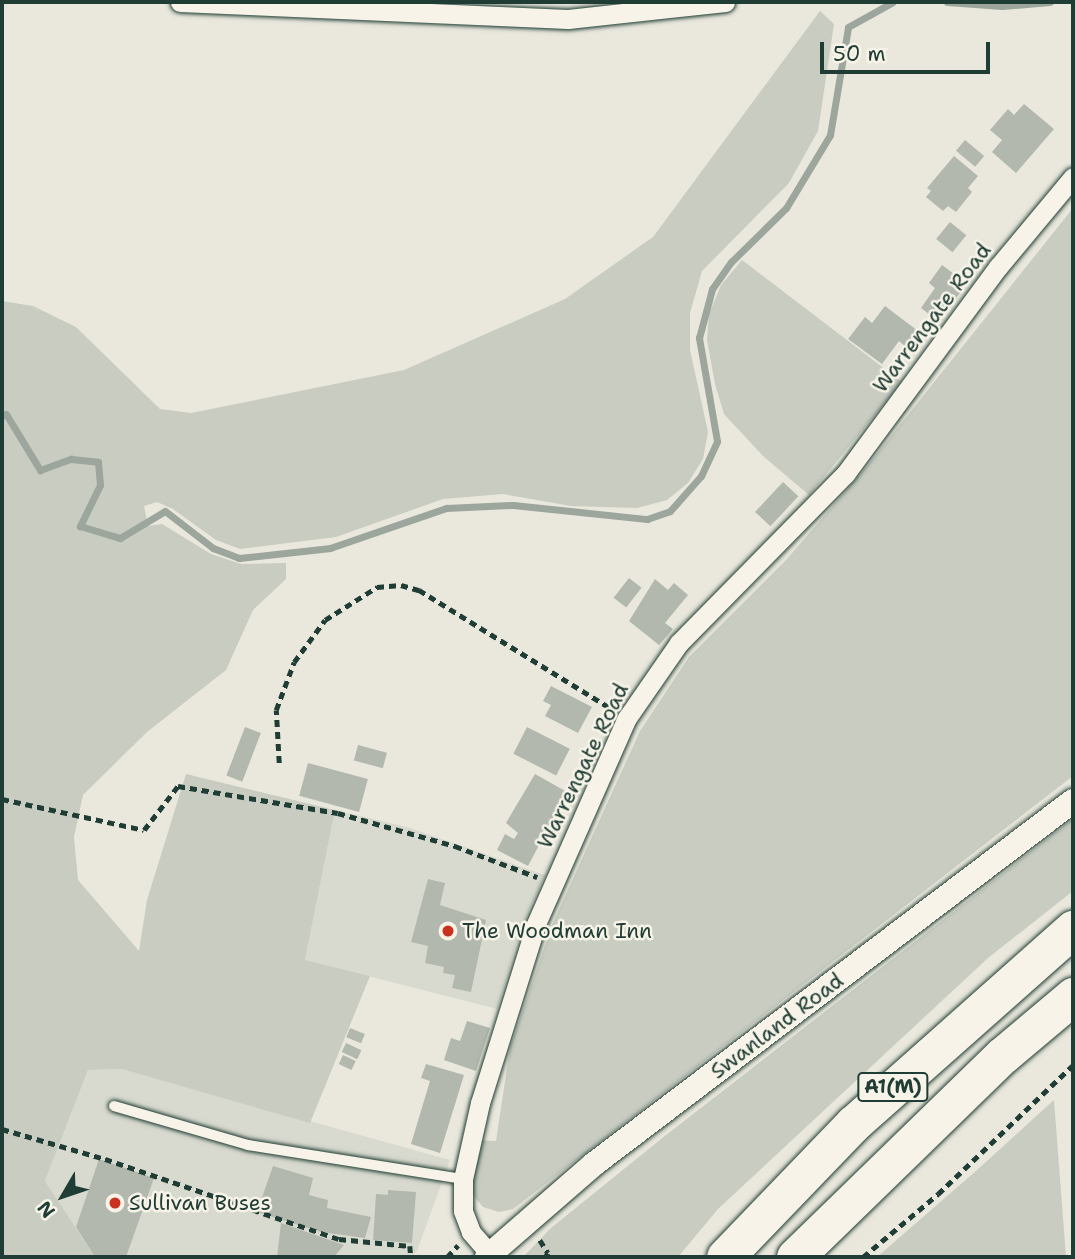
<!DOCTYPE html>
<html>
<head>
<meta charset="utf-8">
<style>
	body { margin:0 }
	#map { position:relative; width:1075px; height:1259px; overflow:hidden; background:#eae8dd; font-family:"Shantell Sans",sans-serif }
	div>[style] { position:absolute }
	.built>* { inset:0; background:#d9dacf }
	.green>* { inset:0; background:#c8ccc1 }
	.stream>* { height:7px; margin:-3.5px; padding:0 3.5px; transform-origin:3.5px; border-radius:3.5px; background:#9ca69c }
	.building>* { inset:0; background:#b2b8ae; transform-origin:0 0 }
	.path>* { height:4.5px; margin-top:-2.25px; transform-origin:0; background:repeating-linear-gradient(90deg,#1f3d34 0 7px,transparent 0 12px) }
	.roads { filter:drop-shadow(0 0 2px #1f3d34) drop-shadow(0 0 2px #1f3d34) }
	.service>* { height:10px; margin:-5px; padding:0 5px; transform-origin:5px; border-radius:5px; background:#f7f3e8 }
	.minor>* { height:19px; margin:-9.5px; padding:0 9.5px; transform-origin:9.5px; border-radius:9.5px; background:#f7f3e8 }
	.tertiary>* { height:24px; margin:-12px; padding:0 12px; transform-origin:12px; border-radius:12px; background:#f7f3e8 }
	.motorway>* { height:37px; margin:-18.5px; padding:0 18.5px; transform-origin:18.5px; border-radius:18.5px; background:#f7f3e8 }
	.dots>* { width:19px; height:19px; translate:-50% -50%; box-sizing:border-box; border:4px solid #f7f3e8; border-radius:50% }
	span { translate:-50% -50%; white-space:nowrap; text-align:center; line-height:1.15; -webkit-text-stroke:5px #f7f3e8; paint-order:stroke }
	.shield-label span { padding:2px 5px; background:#f7f3e8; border:2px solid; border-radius:5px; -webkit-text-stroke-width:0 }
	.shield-label { font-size:19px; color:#1f3d34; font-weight:700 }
	.street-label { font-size:21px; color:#1f3d34 }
	.poi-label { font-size:21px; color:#1f3d34 }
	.left { translate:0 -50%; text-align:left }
	.frame { position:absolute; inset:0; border:4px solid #1f3d34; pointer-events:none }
	.north { position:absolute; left:28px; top:1161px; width:70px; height:70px; -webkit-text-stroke:5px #f7f3e8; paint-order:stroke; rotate:231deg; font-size:19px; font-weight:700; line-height:28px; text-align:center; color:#1f3d34 }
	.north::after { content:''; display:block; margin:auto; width:24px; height:32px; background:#1f3d34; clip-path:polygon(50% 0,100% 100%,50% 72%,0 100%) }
	.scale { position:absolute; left:820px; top:42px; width:170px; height:32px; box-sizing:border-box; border:4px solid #1f3d34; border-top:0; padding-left:9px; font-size:21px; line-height:24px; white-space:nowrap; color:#1f3d34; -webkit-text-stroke:5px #f7f3e8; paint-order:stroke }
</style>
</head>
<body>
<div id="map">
	<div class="built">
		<div style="clip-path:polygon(335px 810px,407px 827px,545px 875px,522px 925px,497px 1009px,305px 960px)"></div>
		<div style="clip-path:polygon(122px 1069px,450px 1160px,417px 1251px,411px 1257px,95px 1257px,45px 1181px,88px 1070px)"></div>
	</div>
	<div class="green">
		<div style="clip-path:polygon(820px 11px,834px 24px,818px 131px,789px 183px,702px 271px,690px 313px,690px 350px,708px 432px,703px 459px,688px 483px,667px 500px,637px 508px,571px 506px,503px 494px,443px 499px,336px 537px,240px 549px,216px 540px,173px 509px,157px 502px,144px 506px,148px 526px,162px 524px,211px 554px,241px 564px,286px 563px,286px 579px,253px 610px,226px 670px,147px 732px,83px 795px,74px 837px,78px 880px,139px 951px,147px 900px,186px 774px,335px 810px,305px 960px,370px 976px,310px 1123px,122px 1069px,88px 1070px,45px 1181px,95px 1257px,2px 1257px,2px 301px,33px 306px,76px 327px,160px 409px,191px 413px,404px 370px,565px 299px,653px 237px)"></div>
		<div style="clip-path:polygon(1073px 208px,1073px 776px,513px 1209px,499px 1212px,483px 1207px,473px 1195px,470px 1176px,476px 1140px,496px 1141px,510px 1048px,552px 925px,640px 731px,689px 657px,787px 559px,868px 465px)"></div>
		<div style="clip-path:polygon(742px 260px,902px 382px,809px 495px,763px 456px,724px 414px,715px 384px,707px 340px,709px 314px,721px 285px)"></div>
		<div style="clip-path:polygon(1073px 819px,1073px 891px,988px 958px,718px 1209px,678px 1257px,523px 1257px,551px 1228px,666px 1135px)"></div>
		<div style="clip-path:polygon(1054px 1100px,1066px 1257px,877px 1257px,977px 1170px)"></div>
	</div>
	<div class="stream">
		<div style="left:947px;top:2px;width:55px;rotate:4.2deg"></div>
		<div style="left:1002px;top:6px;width:48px;rotate:-4.8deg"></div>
		<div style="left:2px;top:416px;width:4px;rotate:-27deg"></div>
		<div style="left:6px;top:414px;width:66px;rotate:58.7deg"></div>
		<div style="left:40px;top:470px;width:33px;rotate:-20deg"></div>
		<div style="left:71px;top:459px;width:27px;rotate:6deg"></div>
		<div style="left:98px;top:462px;width:23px;rotate:85deg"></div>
		<div style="left:100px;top:485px;width:46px;rotate:116deg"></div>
		<div style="left:80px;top:526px;width:42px;rotate:16.7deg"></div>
		<div style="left:120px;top:538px;width:52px;rotate:-31deg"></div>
		<div style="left:165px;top:511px;width:61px;rotate:37.6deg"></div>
		<div style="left:213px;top:548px;width:28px;rotate:21deg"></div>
		<div style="left:239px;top:558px;width:92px;rotate:-6.3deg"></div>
		<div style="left:330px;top:548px;width:123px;rotate:-19deg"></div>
		<div style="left:446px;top:508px;width:67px;rotate:-2.6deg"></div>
		<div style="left:513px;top:505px;width:135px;rotate:6deg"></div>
		<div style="left:647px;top:519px;width:24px;rotate:-19deg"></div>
		<div style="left:670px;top:511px;width:47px;rotate:-48.5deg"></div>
		<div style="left:701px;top:476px;width:38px;rotate:-65deg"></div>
		<div style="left:717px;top:441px;width:105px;rotate:-99.9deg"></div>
		<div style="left:699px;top:338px;width:51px;rotate:-75.1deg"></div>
		<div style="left:712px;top:289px;width:33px;rotate:-55deg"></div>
		<div style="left:731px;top:262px;width:77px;rotate:-44.5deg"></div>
		<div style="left:786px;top:208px;width:85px;rotate:-58.9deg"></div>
		<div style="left:830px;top:135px;width:109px;rotate:-80.5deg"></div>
		<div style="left:848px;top:27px;width:51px;rotate:-29.1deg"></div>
	</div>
	<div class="building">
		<div style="clip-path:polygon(1024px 104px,1054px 129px,1016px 173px,992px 152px,1002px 140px,990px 130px,1008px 109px,1014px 115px)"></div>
		<div style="left:965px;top:140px;width:25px;height:14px;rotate:40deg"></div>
		<div style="clip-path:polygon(954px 156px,978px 176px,968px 188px,972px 192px,956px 212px,948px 206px,943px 211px,926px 197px,931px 191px,927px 188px)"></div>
		<div style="left:950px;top:222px;width:21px;height:22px;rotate:39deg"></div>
		<div style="clip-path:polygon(942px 265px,961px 279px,956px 285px,962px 290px,946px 312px,941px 309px,934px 318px,921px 308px,935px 288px,929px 283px)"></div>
		<div style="clip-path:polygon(885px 306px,918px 331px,906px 347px,899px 341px,882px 364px,848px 339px,865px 317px,872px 323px)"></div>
		<div style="left:783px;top:482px;width:21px;height:41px;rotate:43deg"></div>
		<div style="left:629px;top:578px;width:16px;height:25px;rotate:38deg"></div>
		<div style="clip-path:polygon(655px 579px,668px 590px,674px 583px,688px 595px,665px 623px,673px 629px,659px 645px,629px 621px)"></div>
		<div style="clip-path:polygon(551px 686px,592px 707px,578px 733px,545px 716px,551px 705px,543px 701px)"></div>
		<div style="left:245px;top:727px;width:17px;height:52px;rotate:21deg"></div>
		<div style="left:527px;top:727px;width:48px;height:30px;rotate:27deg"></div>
		<div style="left:358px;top:745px;width:30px;height:16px;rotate:15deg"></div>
		<div style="left:308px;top:763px;width:62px;height:34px;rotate:15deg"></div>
		<div style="clip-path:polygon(535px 774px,567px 792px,528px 866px,497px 850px,505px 834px,514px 839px,518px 833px,506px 823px)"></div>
		<div style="clip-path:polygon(428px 879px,445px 883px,440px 905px,486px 920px,471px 992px,452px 988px,455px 975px,443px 973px,444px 967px,425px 963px,428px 946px,411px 942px)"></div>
		<div style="clip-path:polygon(467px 1021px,490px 1028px,476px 1071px,444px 1060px,451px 1038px,460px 1041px)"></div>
		<div style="left:350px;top:1028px;width:16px;height:10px;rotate:22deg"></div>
		<div style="left:346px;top:1043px;width:17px;height:10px;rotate:25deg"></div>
		<div style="left:343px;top:1055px;width:14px;height:10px;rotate:25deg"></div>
		<div style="clip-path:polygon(426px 1064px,464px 1075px,440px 1153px,411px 1144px,430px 1081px,421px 1078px)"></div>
		<div style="clip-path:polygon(99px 1159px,154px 1178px,126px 1257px,95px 1257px,76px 1227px)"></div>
		<div style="clip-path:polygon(273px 1166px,313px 1178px,309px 1195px,328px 1200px,327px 1208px,371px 1217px,365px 1238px,321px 1232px,257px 1212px)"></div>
		<div style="clip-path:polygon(388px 1190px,416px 1192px,412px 1243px,373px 1240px,376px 1194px,388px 1195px)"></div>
		<div style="clip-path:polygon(281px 1223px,344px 1245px,334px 1257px,277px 1257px)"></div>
	</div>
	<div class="path">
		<div style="left:279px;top:763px;width:53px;rotate:-93.2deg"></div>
		<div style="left:276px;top:710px;width:51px;rotate:-69.4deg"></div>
		<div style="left:294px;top:662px;width:52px;rotate:-53.6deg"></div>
		<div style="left:325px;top:620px;width:62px;rotate:-32.4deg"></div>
		<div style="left:377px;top:587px;width:24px;rotate:-5deg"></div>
		<div style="left:401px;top:585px;width:19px;rotate:16deg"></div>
		<div style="left:419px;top:590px;width:227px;rotate:31.7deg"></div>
		<div style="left:2px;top:799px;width:145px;rotate:12.3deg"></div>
		<div style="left:144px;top:830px;width:56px;rotate:-52.3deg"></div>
		<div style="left:178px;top:786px;width:162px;rotate:9.6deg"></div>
		<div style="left:338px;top:813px;width:122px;rotate:15.8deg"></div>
		<div style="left:455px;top:846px;width:88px;rotate:20.7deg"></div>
		<div style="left:2px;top:1129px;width:107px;rotate:16.2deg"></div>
		<div style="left:105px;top:1159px;width:247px;rotate:18.9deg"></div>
		<div style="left:339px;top:1239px;width:71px;rotate:5.6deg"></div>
		<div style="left:410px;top:1246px;width:11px;rotate:85deg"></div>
		<div style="left:540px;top:1240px;width:15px;rotate:58deg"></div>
		<div style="left:548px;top:1253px;width:4px;rotate:117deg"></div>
		<div style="left:447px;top:1257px;width:16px;rotate:-47deg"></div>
		<div style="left:863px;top:1257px;width:98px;rotate:-40deg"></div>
		<div style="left:938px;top:1194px;width:187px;rotate:-43.7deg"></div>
	</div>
	<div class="roads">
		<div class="service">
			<div style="left:114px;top:1106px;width:140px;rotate:16.2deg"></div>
			<div style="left:248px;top:1145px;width:218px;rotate:9deg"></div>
		</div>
		<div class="minor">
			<div style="left:180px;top:2px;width:388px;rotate:2.5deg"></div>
			<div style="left:568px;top:19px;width:158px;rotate:-6.2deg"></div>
			<div style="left:490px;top:1254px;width:29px;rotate:-131deg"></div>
			<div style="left:471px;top:1232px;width:22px;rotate:-111deg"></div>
			<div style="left:463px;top:1211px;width:32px;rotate:-90deg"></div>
			<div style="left:463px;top:1179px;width:78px;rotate:-77.4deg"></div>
			<div style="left:480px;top:1103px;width:188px;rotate:-72.6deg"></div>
			<div style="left:536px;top:924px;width:225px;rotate:-66.2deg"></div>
			<div style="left:627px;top:718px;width:91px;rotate:-55.3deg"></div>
			<div style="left:679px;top:643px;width:238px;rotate:-45.5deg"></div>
			<div style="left:846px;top:473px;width:256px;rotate:-53.6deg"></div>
			<div style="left:998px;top:267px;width:117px;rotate:-50.2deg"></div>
		</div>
		<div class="tertiary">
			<div style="left:487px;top:1257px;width:142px;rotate:-41deg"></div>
			<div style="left:594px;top:1164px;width:601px;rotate:-37.16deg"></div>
		</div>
		<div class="motorway">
			<div style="left:725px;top:1257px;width:185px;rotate:-46.1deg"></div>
			<div style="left:853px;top:1124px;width:294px;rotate:-41.6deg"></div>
			<div style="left:795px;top:1257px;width:290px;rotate:-44.2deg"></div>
			<div style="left:1003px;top:1055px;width:92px;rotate:-40.1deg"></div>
		</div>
	</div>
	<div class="dots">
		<div style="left:448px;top:931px;background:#c8321e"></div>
		<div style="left:115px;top:1203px;background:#c8321e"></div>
	</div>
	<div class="shield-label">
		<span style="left:893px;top:1087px">A1(M)</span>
	</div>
	<div class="street-label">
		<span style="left:932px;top:318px;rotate:-53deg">Warrengate Road</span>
		<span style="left:583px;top:766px;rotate:-64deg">Warrengate Road</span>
		<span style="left:777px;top:1026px;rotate:-37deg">Swanland Road</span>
	</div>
	<div class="poi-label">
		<span class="left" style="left:462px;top:931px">The Woodman Inn</span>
		<span class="left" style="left:129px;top:1203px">Sullivan Buses</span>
	</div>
	<div class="frame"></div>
	<div class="north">N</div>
	<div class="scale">50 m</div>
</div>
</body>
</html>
